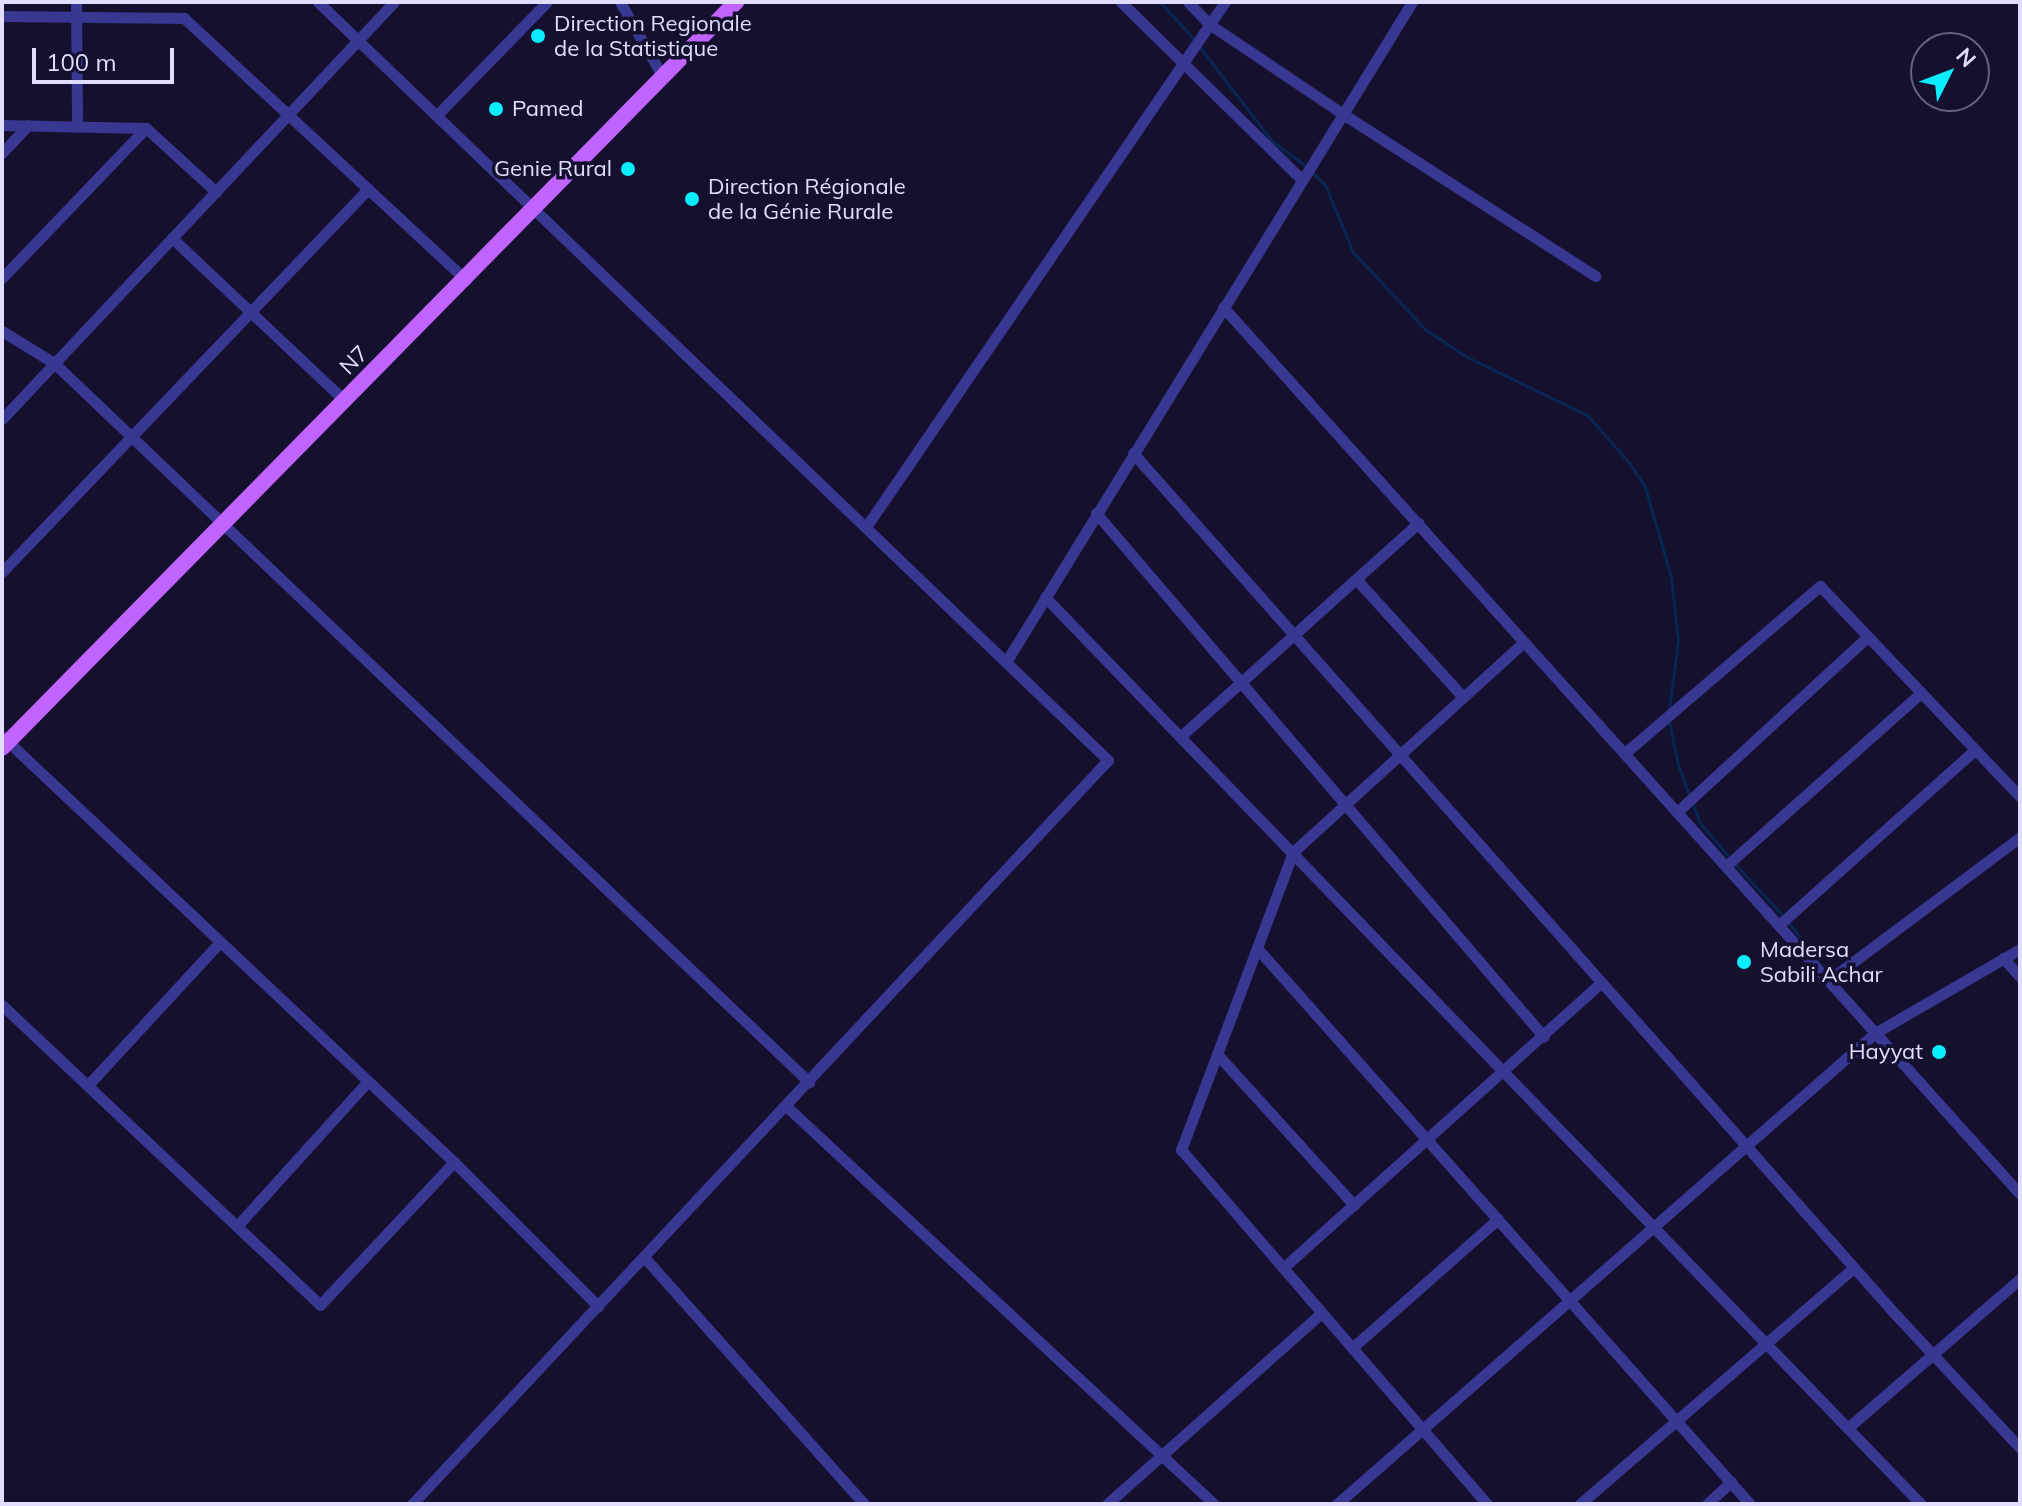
<!DOCTYPE html>
<html>
<head>
<meta charset="utf-8">
<style>
	body { margin:0 }
	#map { position:relative; width:2022px; height:1506px; overflow:hidden; background:#14102e; font-family:Mulish,sans-serif }
	div>[style] { position:absolute }
	.stream>* { height:3px; margin:-1.5px; padding:0 1.5px; transform-origin:1.5px; border-radius:1.5px; background:#082654 }
	.street>* { height:11px; margin:-5.5px; padding:0 5.5px; transform-origin:5.5px; border-radius:5.5px; background:#383791 }
	.primary>* { height:16px; margin:-8px; padding:0 8px; transform-origin:8px; border-radius:8px; background:#c164ff }
	.dots>* { width:22px; height:22px; translate:-50% -50%; box-sizing:border-box; border:4px solid #14102e; border-radius:50% }
	span { translate:-50% -50%; white-space:nowrap; text-align:center; line-height:1.15; -webkit-text-stroke:7px #14102e; paint-order:stroke }
	.poi-label { font-size:22px; color:#e0ddff }
	.left { translate:0 -50%; text-align:left }
	.right { translate:-100% -50%; text-align:right }
	.street-label { font-size:22px; color:#e0ddff }
	.frame { position:absolute; inset:0; border:4px solid #e0ddff; pointer-events:none }
	.north { position:absolute; left:1910px; top:32px; width:80px; height:80px; box-sizing:border-box; background:#14102e; border:2px solid #666282; border-radius:50%; rotate:48deg; font-size:22px; font-weight:700; line-height:32px; text-align:center; color:#e0ddff }
	.north::after { content:''; display:block; margin:auto; width:28px; height:36px; background:#09edff; clip-path:polygon(50% 0,100% 100%,50% 72%,0 100%) }
	.scale { position:absolute; left:32px; top:48px; width:142px; height:36px; box-sizing:border-box; border:4px solid #e0ddff; border-top:0; padding-left:10px; font-size:24px; line-height:28px; white-space:nowrap; color:#e0ddff; -webkit-text-stroke:6px #14102e; paint-order:stroke }
</style>
</head>
<body>
<div id="map">
	<div class="stream">
		<div style="left:1160px;top:2px;width:50px;rotate:47.4deg"></div>
		<div style="left:1198px;top:45px;width:121px;rotate:52.4deg"></div>
		<div style="left:1272px;top:141px;width:44px;rotate:36.6deg"></div>
		<div style="left:1312px;top:172px;width:18px;rotate:45deg"></div>
		<div style="left:1325px;top:185px;width:73px;rotate:67.3deg"></div>
		<div style="left:1353px;top:252px;width:105px;rotate:46.9deg"></div>
		<div style="left:1425px;top:329px;width:50px;rotate:33.7deg"></div>
		<div style="left:1467px;top:357px;width:133px;rotate:25.8deg"></div>
		<div style="left:1587px;top:415px;width:65px;rotate:48.7deg"></div>
		<div style="left:1630px;top:464px;width:27px;rotate:57deg"></div>
		<div style="left:1645px;top:487px;width:94px;rotate:73.9deg"></div>
		<div style="left:1671px;top:577px;width:64px;rotate:83.8deg"></div>
		<div style="left:1678px;top:641px;width:69px;rotate:97.5deg"></div>
		<div style="left:1669px;top:721px;width:45px;rotate:78.4deg"></div>
		<div style="left:1678px;top:765px;width:62px;rotate:69.2deg"></div>
		<div style="left:1700px;top:823px;width:45px;rotate:49.5deg"></div>
		<div style="left:1734px;top:863px;width:72px;rotate:47.2deg"></div>
		<div style="left:1788px;top:922px;width:48px;rotate:51.7deg"></div>
	</div>
	<div class="street">
		<div style="left:76px;top:2px;width:124px;rotate:89.5deg"></div>
		<div style="left:318px;top:2px;width:1095px;rotate:43.82deg"></div>
		<div style="left:1108px;top:760px;width:1019px;rotate:133.09deg"></div>
		<div style="left:620px;top:2px;width:86px;rotate:60.2deg"></div>
		<div style="left:1121px;top:2px;width:254px;rotate:44.5deg"></div>
		<div style="left:1188px;top:2px;width:30px;rotate:46deg"></div>
		<div style="left:1209px;top:24px;width:161px;rotate:33.9deg"></div>
		<div style="left:1343px;top:114px;width:300px;rotate:32.7deg"></div>
		<div style="left:2px;top:16px;width:182px;rotate:0.6deg"></div>
		<div style="left:184px;top:18px;width:385px;rotate:42.9deg"></div>
		<div style="left:437px;top:115px;width:158px;rotate:-45.8deg"></div>
		<div style="left:2px;top:125px;width:144px;rotate:1.2deg"></div>
		<div style="left:146px;top:128px;width:95px;rotate:42.4deg"></div>
		<div style="left:2px;top:153px;width:38px;rotate:-47deg"></div>
		<div style="left:172px;top:238px;width:238px;rotate:43.3deg"></div>
		<div style="left:2px;top:278px;width:208px;rotate:-46.2deg"></div>
		<div style="left:1223px;top:307px;width:1192px;rotate:48.06deg"></div>
		<div style="left:2px;top:331px;width:61px;rotate:31.6deg"></div>
		<div style="left:54px;top:363px;width:1043px;rotate:43.6deg"></div>
		<div style="left:2px;top:419px;width:572px;rotate:-46.77deg"></div>
		<div style="left:1133px;top:453px;width:1151px;rotate:48.49deg"></div>
		<div style="left:1896px;top:1315px;width:182px;rotate:47deg"></div>
		<div style="left:1096px;top:513px;width:689px;rotate:49.47deg"></div>
		<div style="left:866px;top:527px;width:636px;rotate:-55.64deg"></div>
		<div style="left:2px;top:572px;width:530px;rotate:-46.3deg"></div>
		<div style="left:1356px;top:579px;width:158px;rotate:47.8deg"></div>
		<div style="left:1045px;top:597px;width:1261px;rotate:46deg"></div>
		<div style="left:1006px;top:662px;width:775px;rotate:-58.4deg"></div>
		<div style="left:2px;top:736px;width:621px;rotate:43.3deg"></div>
		<div style="left:454px;top:1162px;width:204px;rotate:45deg"></div>
		<div style="left:1181px;top:736px;width:319px;rotate:-41.9deg"></div>
		<div style="left:1625px;top:753px;width:257px;rotate:-40.6deg"></div>
		<div style="left:1820px;top:586px;width:291px;rotate:46.5deg"></div>
		<div style="left:1677px;top:812px;width:258px;rotate:-42.6deg"></div>
		<div style="left:1726px;top:866px;width:261px;rotate:-41.6deg"></div>
		<div style="left:1779px;top:925px;width:263px;rotate:-41.8deg"></div>
		<div style="left:1257px;top:948px;width:743px;rotate:48.44deg"></div>
		<div style="left:2003px;top:958px;width:25px;rotate:48deg"></div>
		<div style="left:1829px;top:980px;width:239px;rotate:-36.8deg"></div>
		<div style="left:2px;top:1005px;width:437px;rotate:43.3deg"></div>
		<div style="left:320px;top:1305px;width:196px;rotate:-46.9deg"></div>
		<div style="left:1217px;top:1054px;width:204px;rotate:47.8deg"></div>
		<div style="left:88px;top:1085px;width:195px;rotate:-47.3deg"></div>
		<div style="left:786px;top:1106px;width:584px;rotate:42.92deg"></div>
		<div style="left:237px;top:1226px;width:195px;rotate:-47.9deg"></div>
		<div style="left:644px;top:1257px;width:331px;rotate:48.3deg"></div>
		<div style="left:1283px;top:1268px;width:427px;rotate:-41.9deg"></div>
		<div style="left:1352px;top:1348px;width:195px;rotate:-41.5deg"></div>
		<div style="left:1850px;top:1426px;width:225px;rotate:-40.9deg"></div>
		<div style="left:1107px;top:1504px;width:287px;rotate:-41.7deg"></div>
		<div style="left:1337px;top:1504px;width:715px;rotate:-41.2deg"></div>
		<div style="left:1875px;top:1033px;width:168px;rotate:-30.1deg"></div>
		<div style="left:1487px;top:1504px;width:468px;rotate:-130.8deg"></div>
		<div style="left:1181px;top:1150px;width:318px;rotate:-69.4deg"></div>
		<div style="left:1293px;top:852px;width:312px;rotate:-42.3deg"></div>
		<div style="left:1580px;top:1504px;width:361px;rotate:-40.8deg"></div>
		<div style="left:1707px;top:1504px;width:33px;rotate:-43deg"></div>
	</div>
	<div class="primary">
		<div style="left:2px;top:748px;width:1047px;rotate:-45.46deg"></div>
	</div>
	<div class="dots">
		<div style="left:538px;top:36px;background:#09edff"></div>
		<div style="left:496px;top:109px;background:#09edff"></div>
		<div style="left:628px;top:169px;background:#09edff"></div>
		<div style="left:692px;top:199px;background:#09edff"></div>
		<div style="left:1744px;top:962px;background:#09edff"></div>
		<div style="left:1939px;top:1052px;background:#09edff"></div>
	</div>
	<div class="poi-label">
		<span class="left" style="left:554px;top:36px">Direction Regionale<br>de la Statistique</span>
		<span class="left" style="left:512px;top:109px">Pamed</span>
		<span class="right" style="left:612px;top:169px">Genie Rural</span>
		<span class="left" style="left:708px;top:199px">Direction Régionale<br>de la Génie Rurale</span>
		<span class="left" style="left:1760px;top:962px">Madersa<br>Sabili Achar</span>
		<span class="right" style="left:1923px;top:1052px">Hayyat</span>
	</div>
	<div class="street-label">
		<span style="left:354px;top:360px;rotate:-45deg">N7</span>
	</div>
	<div class="frame"></div>
	<div class="north">N</div>
	<div class="scale">100 m</div>
</div>
</body>
</html>
